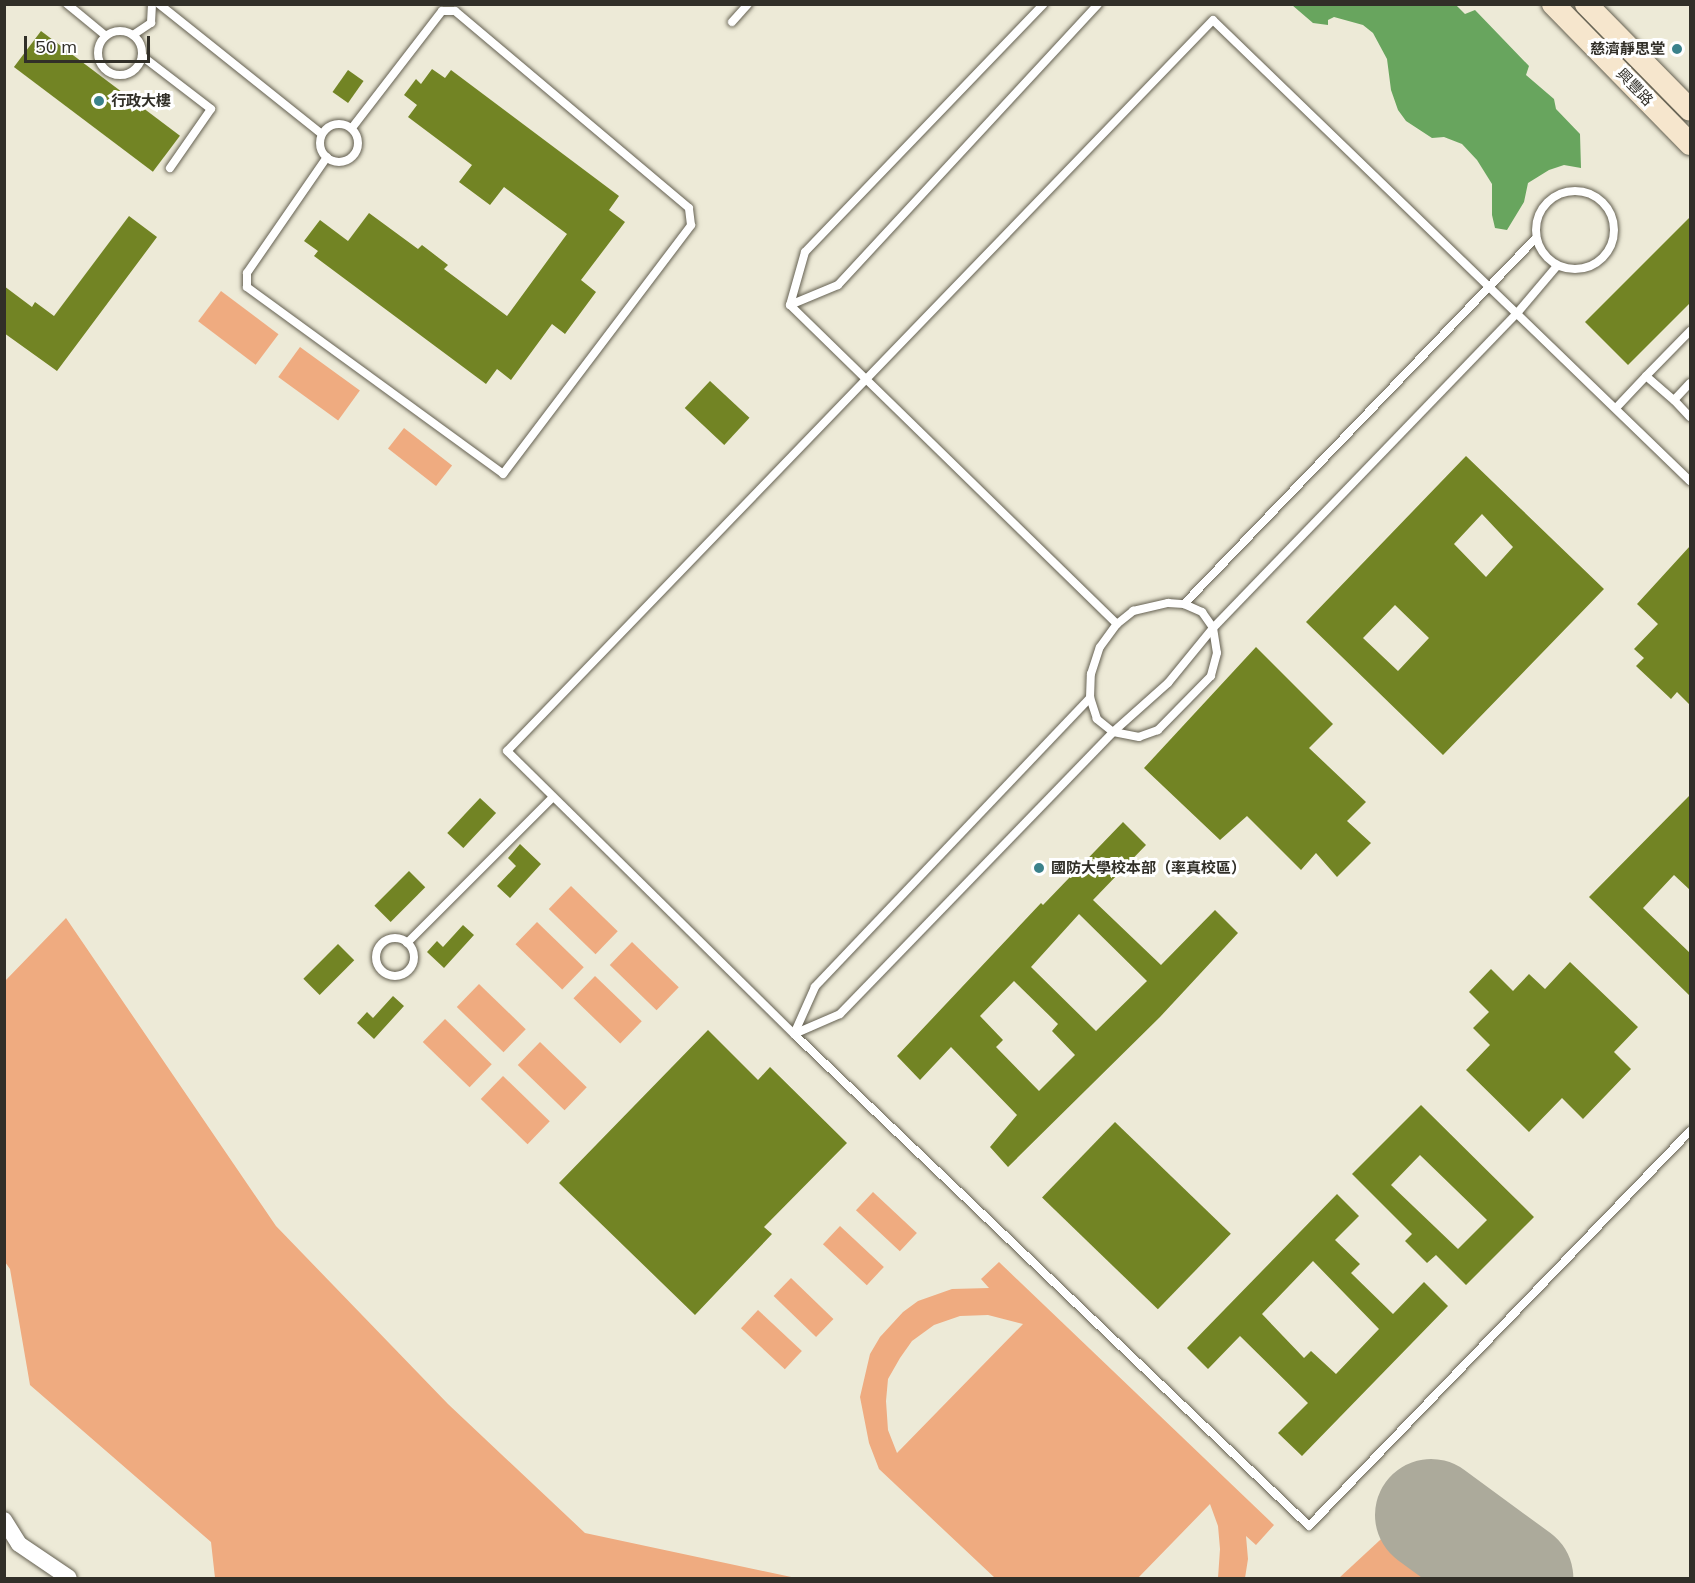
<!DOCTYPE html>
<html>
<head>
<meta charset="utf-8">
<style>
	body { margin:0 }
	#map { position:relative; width:1695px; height:1583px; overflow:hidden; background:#edead7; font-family:Mulish,"Noto Sans TC",sans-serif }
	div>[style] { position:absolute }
	.green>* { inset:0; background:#efab80; transform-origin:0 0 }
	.water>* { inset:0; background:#68a55e }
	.runway>* { height:112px; margin:-56px; padding:0 56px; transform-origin:56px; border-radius:56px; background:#acaa9b }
	.building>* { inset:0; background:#728424; transform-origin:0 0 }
	.roads { filter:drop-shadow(0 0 2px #656152) drop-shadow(0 0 2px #656152) }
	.service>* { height:8px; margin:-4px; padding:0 4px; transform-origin:4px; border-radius:4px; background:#fff }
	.service>.ring { margin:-4px; padding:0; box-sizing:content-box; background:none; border:8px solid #fff; border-radius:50% }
	.minor>* { height:16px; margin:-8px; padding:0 8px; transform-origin:8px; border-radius:8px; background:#fff }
	.secondary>* { height:22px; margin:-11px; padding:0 11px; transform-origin:11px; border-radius:11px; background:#f6e6cd }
	.dots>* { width:16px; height:16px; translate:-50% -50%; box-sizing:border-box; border:3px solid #fff; border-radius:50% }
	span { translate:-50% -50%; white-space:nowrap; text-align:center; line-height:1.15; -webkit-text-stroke:6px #fff; paint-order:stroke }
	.poi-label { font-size:15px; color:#312f28; font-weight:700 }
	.right { translate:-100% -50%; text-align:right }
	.left { translate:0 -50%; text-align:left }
	.street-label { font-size:15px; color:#312f28 }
	.frame { position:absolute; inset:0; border:6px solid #312f28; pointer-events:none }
	.scale { position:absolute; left:24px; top:36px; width:126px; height:27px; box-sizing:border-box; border:3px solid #312f28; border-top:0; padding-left:8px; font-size:18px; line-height:21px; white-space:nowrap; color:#312f28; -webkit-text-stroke:4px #fff; paint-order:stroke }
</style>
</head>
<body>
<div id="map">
	<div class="green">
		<div style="left:221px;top:291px;width:72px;height:38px;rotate:37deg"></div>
		<div style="left:300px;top:347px;width:74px;height:37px;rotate:36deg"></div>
		<div style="left:404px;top:428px;width:61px;height:26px;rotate:38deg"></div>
		<div style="left:571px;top:886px;width:65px;height:32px;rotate:44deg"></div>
		<div style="clip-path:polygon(66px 918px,276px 1226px,448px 1404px,585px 1533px,796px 1578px,215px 1578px,211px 1542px,30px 1385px,10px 1269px,5px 1262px,5px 981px)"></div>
		<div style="left:537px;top:922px;width:65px;height:31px;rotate:44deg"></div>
		<div style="left:632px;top:942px;width:65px;height:32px;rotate:44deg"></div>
		<div style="left:595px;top:976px;width:65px;height:31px;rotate:44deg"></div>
		<div style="left:479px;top:984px;width:65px;height:32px;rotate:44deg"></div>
		<div style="left:445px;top:1019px;width:65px;height:32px;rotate:44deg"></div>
		<div style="left:540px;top:1042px;width:65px;height:32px;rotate:44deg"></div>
		<div style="left:503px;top:1076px;width:65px;height:32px;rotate:44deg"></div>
		<div style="left:873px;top:1192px;width:60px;height:25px;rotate:43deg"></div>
		<div style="left:840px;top:1226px;width:60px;height:25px;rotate:43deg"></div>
		<div style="clip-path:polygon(evenodd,999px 1262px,1274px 1525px,1256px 1545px,1246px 1536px,1248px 1559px,1245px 1578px,1218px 1578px,1220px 1549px,1218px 1526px,1210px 1504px,1138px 1578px,995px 1578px,879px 1469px,869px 1443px,860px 1397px,870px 1354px,880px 1337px,903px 1312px,918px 1301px,952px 1289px,989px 1288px,981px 1279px,999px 1262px,988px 1315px,1023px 1324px,897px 1453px,888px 1430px,886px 1401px,888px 1379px,900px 1358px,912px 1341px,934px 1325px,960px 1316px,988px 1315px)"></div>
		<div style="left:791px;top:1278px;width:59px;height:25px;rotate:44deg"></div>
		<div style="left:758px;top:1310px;width:60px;height:25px;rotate:43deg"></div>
		<div style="clip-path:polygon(1393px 1528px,1394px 1528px,1457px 1578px,1339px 1578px)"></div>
	</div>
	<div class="water">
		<div style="clip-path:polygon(1456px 5px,1465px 14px,1475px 10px,1501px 37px,1529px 66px,1526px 75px,1554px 99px,1556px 109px,1580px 134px,1581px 168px,1564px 165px,1549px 170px,1528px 183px,1524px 202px,1507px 230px,1495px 228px,1492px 215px,1492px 184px,1477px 160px,1462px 144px,1444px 137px,1432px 138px,1406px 121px,1398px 110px,1391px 90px,1387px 59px,1373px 33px,1363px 25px,1334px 17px,1328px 20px,1328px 25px,1313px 23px,1292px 5px)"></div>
	</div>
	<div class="runway">
		<div style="left:1431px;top:1515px;width:107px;rotate:36.2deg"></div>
	</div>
	<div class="building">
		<div style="left:41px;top:31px;width:174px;height:45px;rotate:37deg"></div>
		<div style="clip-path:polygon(432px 69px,445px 78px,451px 70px,619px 196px,609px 210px,625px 222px,581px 280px,596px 292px,565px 334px,552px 324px,511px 380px,497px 369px,486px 384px,314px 256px,318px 251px,304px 241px,320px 220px,348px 241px,369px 213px,418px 249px,422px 245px,448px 265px,444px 269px,507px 316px,567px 234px,504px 187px,490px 205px,459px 182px,472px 165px,408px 117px,417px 105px,404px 95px,416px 79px,421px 84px)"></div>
		<div style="left:348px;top:70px;width:19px;height:27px;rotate:35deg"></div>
		<div style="clip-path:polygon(129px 216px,157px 237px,57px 371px,4px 333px,4px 286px,32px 307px,35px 302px,54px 316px)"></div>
		<div style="clip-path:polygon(1690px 217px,1690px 303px,1628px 365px,1585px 322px)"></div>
		<div style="left:710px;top:381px;width:54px;height:37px;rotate:43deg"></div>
		<div style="clip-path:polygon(evenodd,1466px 456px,1604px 589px,1443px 755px,1306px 622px,1466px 456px,1482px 514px,1513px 547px,1486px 577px,1454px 544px,1482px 514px,1466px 456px,1395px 605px,1429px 638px,1398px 671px,1363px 638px,1395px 605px)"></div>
		<div style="clip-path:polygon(1690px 546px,1690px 705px,1677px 692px,1671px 699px,1636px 666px,1644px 658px,1634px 649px,1658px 624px,1637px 604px)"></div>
		<div style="clip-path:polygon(1256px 647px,1333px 724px,1309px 748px,1366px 802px,1347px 821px,1371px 843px,1337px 877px,1316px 853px,1301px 870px,1247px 816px,1220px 840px,1144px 768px)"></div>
		<div style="clip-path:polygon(1690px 795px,1690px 890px,1674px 875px,1643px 908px,1690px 953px,1690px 996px,1589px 897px)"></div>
		<div style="left:480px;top:798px;width:22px;height:48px;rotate:43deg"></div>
		<div style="clip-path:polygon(evenodd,1123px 822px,1146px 845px,1093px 900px,1161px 965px,1215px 910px,1238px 933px,1160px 1017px,1008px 1167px,990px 1147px,1017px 1115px,951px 1047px,920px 1080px,897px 1056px,1041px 903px,1043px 905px,1123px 822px,1079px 914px,1147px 981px,1096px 1031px,1031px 967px,1079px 914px,1123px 822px,1014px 981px,1058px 1024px,1052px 1031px,1075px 1055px,1039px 1091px,996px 1047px,1003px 1040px,980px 1016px,1014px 981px)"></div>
		<div style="clip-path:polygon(520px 844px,541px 864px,510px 898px,497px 886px,516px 866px,508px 858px)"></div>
		<div style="left:409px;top:871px;width:23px;height:49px;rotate:45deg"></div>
		<div style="clip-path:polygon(463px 925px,474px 935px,444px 968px,427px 952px,437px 941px,443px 947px)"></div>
		<div style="left:338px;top:944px;width:23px;height:49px;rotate:45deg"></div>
		<div style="clip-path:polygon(1570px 962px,1638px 1027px,1614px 1052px,1631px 1069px,1583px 1119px,1562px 1098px,1529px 1132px,1466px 1070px,1490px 1045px,1473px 1028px,1489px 1012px,1469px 992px,1491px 969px,1513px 991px,1529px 974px,1545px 989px)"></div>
		<div style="clip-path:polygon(393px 996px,404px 1006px,374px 1039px,357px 1023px,367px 1012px,373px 1018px)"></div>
		<div style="clip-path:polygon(708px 1030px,758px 1080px,770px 1067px,847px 1143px,764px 1227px,772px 1234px,695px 1315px,559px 1183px)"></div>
		<div style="clip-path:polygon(evenodd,1421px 1105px,1534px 1217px,1466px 1285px,1436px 1255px,1427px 1263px,1405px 1241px,1412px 1234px,1352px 1174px,1421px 1105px,1420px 1155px,1487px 1220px,1458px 1249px,1391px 1185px,1420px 1155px)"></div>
		<div style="left:1115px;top:1122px;width:161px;height:105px;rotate:44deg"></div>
		<div style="clip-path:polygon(evenodd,1337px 1194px,1359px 1216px,1335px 1240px,1360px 1264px,1351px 1273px,1393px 1314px,1424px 1282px,1448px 1306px,1302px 1456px,1278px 1433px,1308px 1403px,1240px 1336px,1208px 1369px,1187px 1348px,1337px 1194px,1313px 1261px,1379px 1329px,1336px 1374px,1311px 1351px,1304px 1358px,1262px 1314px,1313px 1261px)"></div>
	</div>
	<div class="roads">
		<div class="service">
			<div style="left:67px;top:4px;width:50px;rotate:39.4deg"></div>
			<div style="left:159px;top:4px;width:208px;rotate:38.6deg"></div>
			<div style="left:732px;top:22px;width:24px;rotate:-48deg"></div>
			<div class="ring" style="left:98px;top:31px;width:36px;height:36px"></div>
			<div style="left:133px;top:35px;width:22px;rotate:-34deg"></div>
			<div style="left:151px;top:23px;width:19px;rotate:-87deg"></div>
			<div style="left:142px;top:56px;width:87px;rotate:37.5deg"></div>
			<div style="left:211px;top:109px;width:72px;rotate:124.8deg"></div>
			<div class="ring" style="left:320px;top:124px;width:30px;height:30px"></div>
			<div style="left:327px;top:157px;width:141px;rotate:124.6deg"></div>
			<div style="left:247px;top:273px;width:14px;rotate:90deg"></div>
			<div style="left:247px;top:287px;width:317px;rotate:36.1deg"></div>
			<div style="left:503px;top:474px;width:312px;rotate:-52.9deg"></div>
			<div style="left:691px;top:225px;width:17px;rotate:-97deg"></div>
			<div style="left:689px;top:208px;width:306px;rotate:-139.9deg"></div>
			<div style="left:455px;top:11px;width:13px;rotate:180deg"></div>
			<div style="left:442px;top:11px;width:148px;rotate:127.6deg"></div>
			<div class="ring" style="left:1536px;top:191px;width:70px;height:70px"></div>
			<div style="left:790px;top:305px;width:457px;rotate:44.3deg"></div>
			<div style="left:790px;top:305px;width:52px;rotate:-22.6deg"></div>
			<div style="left:838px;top:285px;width:383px;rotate:-47.2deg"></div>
			<div style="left:790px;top:305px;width:55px;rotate:-74.2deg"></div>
			<div style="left:805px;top:252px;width:344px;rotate:-46.1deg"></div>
			<div style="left:1646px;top:376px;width:63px;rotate:-45.6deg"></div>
			<div style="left:1690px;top:383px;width:23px;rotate:133deg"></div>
			<div style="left:1674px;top:400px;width:23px;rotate:47deg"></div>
			<div style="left:1616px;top:408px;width:44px;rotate:-46.8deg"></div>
			<div style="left:1646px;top:376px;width:37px;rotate:41deg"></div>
			<div style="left:1690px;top:481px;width:663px;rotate:-135.98deg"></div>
			<div style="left:1213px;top:20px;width:1016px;rotate:134deg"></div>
			<div style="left:507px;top:751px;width:403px;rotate:44.6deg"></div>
			<div style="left:794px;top:1034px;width:712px;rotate:43.69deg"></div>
			<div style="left:1309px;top:1526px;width:549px;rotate:-46.03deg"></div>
			<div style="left:1168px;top:603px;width:16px;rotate:4deg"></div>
			<div style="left:1184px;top:604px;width:20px;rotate:24deg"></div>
			<div style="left:1202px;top:612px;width:19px;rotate:55deg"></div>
			<div style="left:1213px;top:628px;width:25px;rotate:81deg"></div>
			<div style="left:1217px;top:653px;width:24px;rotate:105deg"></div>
			<div style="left:1211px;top:676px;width:76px;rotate:134.5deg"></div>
			<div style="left:1158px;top:730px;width:20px;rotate:160deg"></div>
			<div style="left:1139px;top:737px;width:26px;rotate:-169deg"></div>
			<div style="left:1113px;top:732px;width:21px;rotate:-141deg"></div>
			<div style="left:1097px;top:719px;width:22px;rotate:-108deg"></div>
			<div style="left:1090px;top:698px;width:24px;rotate:-88deg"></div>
			<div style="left:1091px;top:674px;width:28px;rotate:-72deg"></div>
			<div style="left:1100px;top:647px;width:29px;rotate:-54deg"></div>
			<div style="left:1117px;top:624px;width:21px;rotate:-39deg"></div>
			<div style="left:1133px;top:611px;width:36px;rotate:-13deg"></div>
			<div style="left:1184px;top:604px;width:508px;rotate:-46.12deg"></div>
			<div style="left:1090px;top:698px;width:399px;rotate:133.6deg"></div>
			<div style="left:815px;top:987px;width:51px;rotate:114.1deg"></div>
			<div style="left:794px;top:1034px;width:50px;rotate:-23.5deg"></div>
			<div style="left:840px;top:1014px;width:392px;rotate:-45.9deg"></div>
			<div style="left:1113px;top:732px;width:74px;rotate:-41.7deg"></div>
			<div style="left:1168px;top:683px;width:71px;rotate:-50.7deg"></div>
			<div style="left:1213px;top:628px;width:439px;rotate:-46deg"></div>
			<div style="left:1518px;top:312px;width:60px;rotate:-49.7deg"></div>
			<div class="ring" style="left:376px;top:938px;width:30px;height:30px"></div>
			<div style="left:407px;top:943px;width:206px;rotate:-45deg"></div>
		</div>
		<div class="minor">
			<div style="left:4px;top:1520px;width:28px;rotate:58deg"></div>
			<div style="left:19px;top:1544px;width:60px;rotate:34.2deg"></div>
		</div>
		<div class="secondary">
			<div style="left:1553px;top:4px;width:196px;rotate:45.6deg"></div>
			<div style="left:1586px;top:4px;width:148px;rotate:45.5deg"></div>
		</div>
	</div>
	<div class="dots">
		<div style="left:1677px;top:49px;background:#3b828b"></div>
		<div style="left:99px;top:101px;background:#3b828b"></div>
		<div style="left:1039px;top:868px;background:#3b828b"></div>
	</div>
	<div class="poi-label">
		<span class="right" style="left:1665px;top:49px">慈濟靜思堂</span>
		<span class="left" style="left:111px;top:101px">行政大樓</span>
		<span class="left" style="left:1051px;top:868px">國防大學校本部（率真校區）</span>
	</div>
	<div class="street-label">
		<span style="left:1635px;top:87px;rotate:46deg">興豐路</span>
	</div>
	<div class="frame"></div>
	<div class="scale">50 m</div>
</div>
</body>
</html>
